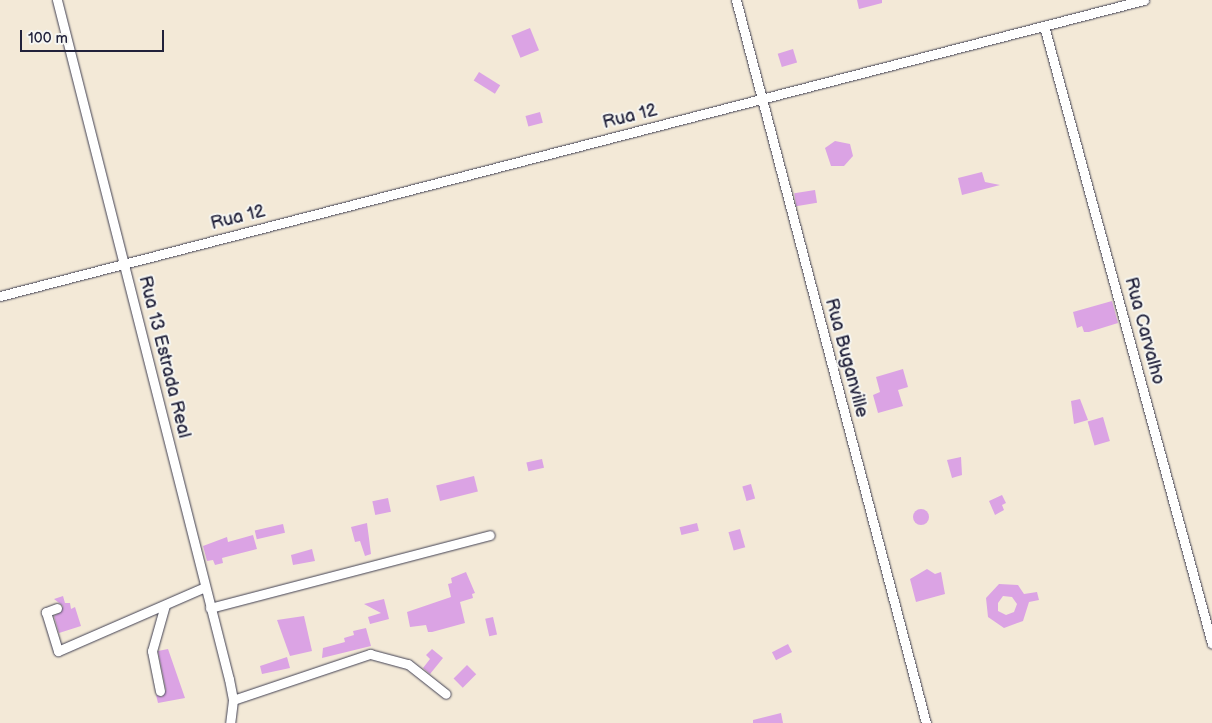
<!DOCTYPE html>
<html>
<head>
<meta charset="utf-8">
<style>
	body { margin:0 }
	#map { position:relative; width:1212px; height:723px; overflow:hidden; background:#f3e9d7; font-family:"Balsamiq Sans",sans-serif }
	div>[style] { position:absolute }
	.building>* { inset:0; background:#dba3e4; transform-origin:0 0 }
	.round { border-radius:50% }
	.roads { filter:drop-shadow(0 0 1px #414052) drop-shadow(0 0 1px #414052) }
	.minor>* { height:9px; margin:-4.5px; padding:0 4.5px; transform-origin:4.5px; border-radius:4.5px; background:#fff }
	span { translate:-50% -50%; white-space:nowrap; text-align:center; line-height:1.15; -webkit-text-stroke:4px #f6f6f2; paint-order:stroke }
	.street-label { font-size:18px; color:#22223b }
	.scale { position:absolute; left:20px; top:30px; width:144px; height:22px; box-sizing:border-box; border:2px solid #22223b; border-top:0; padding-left:6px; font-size:15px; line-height:18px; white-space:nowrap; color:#22223b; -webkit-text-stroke:4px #f6f6f2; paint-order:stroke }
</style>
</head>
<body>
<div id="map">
	<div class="building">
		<div style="clip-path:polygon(857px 0,882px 0,882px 3px,859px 9px)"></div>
		<div style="left:530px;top:28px;width:24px;height:20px;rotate:68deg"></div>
		<div style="left:793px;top:49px;width:14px;height:16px;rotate:73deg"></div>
		<div style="left:479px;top:72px;width:25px;height:10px;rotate:32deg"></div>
		<div style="left:540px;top:112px;width:11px;height:15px;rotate:75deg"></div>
		<div style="clip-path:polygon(835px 141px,850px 144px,853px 156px,844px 166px,831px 166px,825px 148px)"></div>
		<div style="clip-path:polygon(982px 172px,985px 182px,1000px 185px,962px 195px,958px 178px)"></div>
		<div style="left:815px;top:190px;width:13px;height:21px;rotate:81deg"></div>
		<div style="clip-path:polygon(1112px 301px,1118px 323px,1089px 332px,1084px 332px,1082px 326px,1077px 328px,1073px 312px)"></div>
		<div style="clip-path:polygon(903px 369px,908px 387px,898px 390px,903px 406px,878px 413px,873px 395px,880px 392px,876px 377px)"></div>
		<div style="clip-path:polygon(1080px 399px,1088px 420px,1074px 424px,1071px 401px)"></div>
		<div style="left:1103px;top:417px;width:25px;height:16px;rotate:74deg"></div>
		<div style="clip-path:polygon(961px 457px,962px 475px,952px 478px,947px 460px)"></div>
		<div style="left:542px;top:459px;width:9px;height:16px;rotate:77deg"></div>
		<div style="left:474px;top:476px;width:16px;height:39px;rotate:76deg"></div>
		<div style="left:751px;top:484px;width:15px;height:9px;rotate:74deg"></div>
		<div style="clip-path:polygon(1002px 495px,1006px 503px,1002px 505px,1004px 510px,995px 515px,989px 501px)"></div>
		<div style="left:388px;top:498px;width:14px;height:16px;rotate:78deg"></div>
		<div class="round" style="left:913px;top:509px;width:16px;height:16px"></div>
		<div style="clip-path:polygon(367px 523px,371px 554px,365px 556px,360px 541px,355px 542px,351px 527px)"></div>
		<div style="left:697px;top:523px;width:8px;height:18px;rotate:76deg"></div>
		<div style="left:283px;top:524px;width:9px;height:29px;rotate:77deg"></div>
		<div style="left:740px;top:529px;width:19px;height:12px;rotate:74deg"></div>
		<div style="clip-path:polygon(253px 535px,257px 549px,222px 558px,223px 563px,215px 565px,213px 560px,207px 561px,203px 546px,227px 537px,228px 542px)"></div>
		<div style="clip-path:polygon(312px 549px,315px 561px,293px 565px,291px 555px)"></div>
		<div style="clip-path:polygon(927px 569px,935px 574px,941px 572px,945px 594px,916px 602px,910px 579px)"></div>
		<div style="clip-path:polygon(466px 572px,475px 593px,472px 594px,473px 598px,460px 602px,465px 623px,432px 632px,428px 632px,426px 625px,410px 627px,407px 612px,451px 597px,448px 584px,452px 583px,451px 578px)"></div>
		<div style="clip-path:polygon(evenodd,999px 584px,1018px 585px,1024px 594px,1037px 592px,1039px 600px,1029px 602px,1023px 621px,1004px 628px,988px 617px,986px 598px,999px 584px,1003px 596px,1012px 597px,1017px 604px,1014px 612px,1006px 615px,998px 611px,998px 603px,1003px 596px)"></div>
		<div style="clip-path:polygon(63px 596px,65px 603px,70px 603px,71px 609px,75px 607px,81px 626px,59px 633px,54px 616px,61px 612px,63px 606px,54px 599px)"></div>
		<div style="clip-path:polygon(384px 599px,389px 619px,370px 624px,368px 617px,381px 613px,364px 604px)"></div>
		<div style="clip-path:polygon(304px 616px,312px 651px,290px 656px,277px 620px)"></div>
		<div style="left:493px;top:617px;width:18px;height:8px;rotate:77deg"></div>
		<div style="clip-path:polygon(366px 628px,371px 646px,322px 658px,323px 648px,345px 642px,344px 638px,354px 635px,353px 631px)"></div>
		<div style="left:788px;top:644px;width:9px;height:18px;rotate:63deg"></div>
		<div style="clip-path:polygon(168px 649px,185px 698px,158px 703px,156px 695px,162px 697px,166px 690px,158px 651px)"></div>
		<div style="clip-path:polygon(432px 649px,443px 658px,430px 674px,423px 668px,430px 659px,426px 655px)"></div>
		<div style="clip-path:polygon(287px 657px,290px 668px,262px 674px,260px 666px)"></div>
		<div style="left:467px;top:665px;width:13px;height:19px;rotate:45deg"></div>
		<div style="clip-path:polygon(781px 713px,783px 723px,753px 723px,753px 720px)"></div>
	</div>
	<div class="roads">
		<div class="minor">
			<div style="left:57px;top:0;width:700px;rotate:75.79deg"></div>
			<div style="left:229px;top:679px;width:21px;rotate:79deg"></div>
			<div style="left:233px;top:700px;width:23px;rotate:97deg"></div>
			<div style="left:736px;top:0;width:748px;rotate:75.28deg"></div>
			<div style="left:1044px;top:26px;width:640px;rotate:74.79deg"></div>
			<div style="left:0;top:296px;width:1182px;rotate:-14.51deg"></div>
			<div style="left:57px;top:608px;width:12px;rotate:160deg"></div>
			<div style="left:46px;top:612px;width:41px;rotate:72.9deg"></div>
			<div style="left:58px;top:651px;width:160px;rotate:-23.5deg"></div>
			<div style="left:210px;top:608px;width:289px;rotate:-14.6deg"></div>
			<div style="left:160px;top:691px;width:41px;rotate:-101.3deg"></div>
			<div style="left:152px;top:651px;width:48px;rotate:-74.2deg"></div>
			<div style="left:233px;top:700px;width:145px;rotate:-18.6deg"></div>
			<div style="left:370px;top:654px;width:39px;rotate:15deg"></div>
			<div style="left:408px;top:664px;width:48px;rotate:38.3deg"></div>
		</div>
	</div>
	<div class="street-label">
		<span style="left:630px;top:117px;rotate:-14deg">Rua 12</span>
		<span style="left:238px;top:218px;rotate:-14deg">Rua 12</span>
		<span style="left:1144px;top:331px;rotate:75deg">Rua Carvalho</span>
		<span style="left:164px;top:357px;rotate:76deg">Rua 13 Estrada Real</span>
		<span style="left:846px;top:358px;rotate:75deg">Rua Buganville</span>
	</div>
	<div class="scale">100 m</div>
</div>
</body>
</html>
